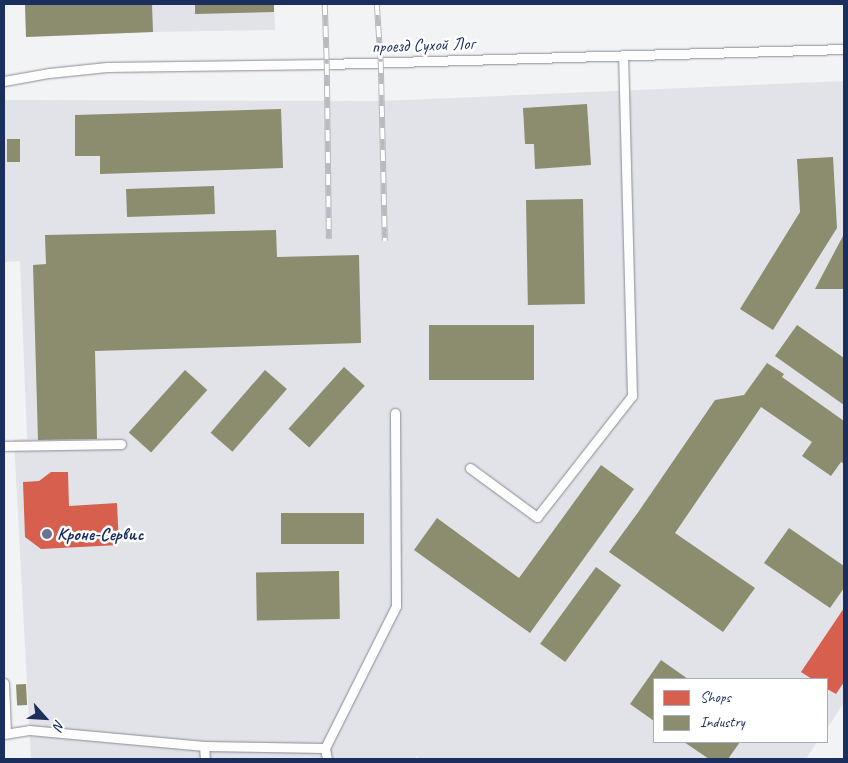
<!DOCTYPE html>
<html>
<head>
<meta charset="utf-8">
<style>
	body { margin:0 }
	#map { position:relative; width:848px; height:763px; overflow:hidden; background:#f2f3f4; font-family:Caveat,sans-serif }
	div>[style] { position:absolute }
	.built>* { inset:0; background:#e1e3e8 }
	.shops>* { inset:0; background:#d6604d }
	.industry>* { inset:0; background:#8c8c6e; transform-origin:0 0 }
	.roads { filter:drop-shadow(0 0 1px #888c95) drop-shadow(0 0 1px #888c95) }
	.lane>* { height:9px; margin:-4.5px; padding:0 4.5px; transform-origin:4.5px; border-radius:4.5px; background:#fdfdfd }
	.rail>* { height:5.5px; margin-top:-2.75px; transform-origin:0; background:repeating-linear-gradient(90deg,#fff 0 11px,#b7babf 0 22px); box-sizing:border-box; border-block:1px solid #b7babf }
	.dots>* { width:14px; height:14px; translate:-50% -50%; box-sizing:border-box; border:2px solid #fff; border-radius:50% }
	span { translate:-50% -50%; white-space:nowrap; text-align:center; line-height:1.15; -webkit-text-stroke:5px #fff; paint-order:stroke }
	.street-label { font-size:18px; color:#1b2f5e }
	.poi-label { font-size:18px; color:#1b2f5e; font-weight:700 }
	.left { translate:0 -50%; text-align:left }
	.frame { position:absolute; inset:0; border:5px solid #1b2f5e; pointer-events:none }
	.legend { position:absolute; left:653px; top:678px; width:175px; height:65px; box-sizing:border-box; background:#fff; border:1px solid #a4acbf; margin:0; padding:6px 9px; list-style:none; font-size:15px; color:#1b2f5e }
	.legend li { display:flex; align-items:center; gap:10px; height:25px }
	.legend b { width:25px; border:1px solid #a4acbf }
	.north { position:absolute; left:20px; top:693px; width:50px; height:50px; -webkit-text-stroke:4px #fff; paint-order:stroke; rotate:116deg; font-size:14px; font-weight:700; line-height:20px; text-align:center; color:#1b2f5e }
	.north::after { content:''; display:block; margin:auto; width:18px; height:22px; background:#1b2f5e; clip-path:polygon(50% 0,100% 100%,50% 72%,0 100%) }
</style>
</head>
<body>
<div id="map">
	<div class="built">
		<div style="clip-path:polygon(25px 4px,274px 4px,275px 30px,153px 32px,26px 37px)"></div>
		<div style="clip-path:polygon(844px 81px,844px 703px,827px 728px,827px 679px,654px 679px,654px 742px,817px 742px,806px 759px,420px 759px,416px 756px,416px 759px,31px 759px,14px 440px,27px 439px,20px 261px,5px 262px,4px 100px,382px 101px)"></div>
	</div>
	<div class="shops">
		<div style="clip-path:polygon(51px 472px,68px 472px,69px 506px,117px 503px,119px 545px,41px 549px,25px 537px,23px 482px,39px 481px)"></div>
		<div style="clip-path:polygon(844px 608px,844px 682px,836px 694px,827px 689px,827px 679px,812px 679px,801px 672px)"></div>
	</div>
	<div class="industry">
		<div style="clip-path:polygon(25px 4px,152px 4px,153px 32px,26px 37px)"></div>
		<div style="clip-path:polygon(195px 4px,274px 4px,274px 12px,195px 14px)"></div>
		<div style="clip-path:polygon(587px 104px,591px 165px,535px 169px,534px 144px,525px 144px,523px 108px)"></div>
		<div style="clip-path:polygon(281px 109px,283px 168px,100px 174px,100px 156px,75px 156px,75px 115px)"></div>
		<div style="left:7px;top:139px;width:13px;height:23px"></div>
		<div style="clip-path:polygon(833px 157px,837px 228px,773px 330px,740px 309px,800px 212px,797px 159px)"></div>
		<div style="left:214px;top:186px;width:28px;height:88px;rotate:88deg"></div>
		<div style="left:583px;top:199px;width:105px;height:57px;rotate:89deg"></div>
		<div style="clip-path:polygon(276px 230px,277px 257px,359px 255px,361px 343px,95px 351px,97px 439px,38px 440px,33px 265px,46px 264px,45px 235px)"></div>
		<div style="clip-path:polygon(844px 234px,844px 289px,815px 289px)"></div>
		<div style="left:534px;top:325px;width:55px;height:105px;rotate:90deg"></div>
		<div style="clip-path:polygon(797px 325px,844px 358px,844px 405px,775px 356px)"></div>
		<div style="clip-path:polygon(767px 363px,784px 374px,782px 377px,844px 421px,844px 464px,841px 462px,831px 476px,802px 456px,812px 442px,761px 407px,675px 533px,755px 588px,723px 632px,609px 552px,639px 511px,715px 400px,744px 395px)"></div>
		<div style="left:344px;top:367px;width:28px;height:83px;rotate:42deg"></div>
		<div style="left:185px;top:370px;width:30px;height:84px;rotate:42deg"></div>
		<div style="left:265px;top:370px;width:29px;height:83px;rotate:41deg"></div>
		<div style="clip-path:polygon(601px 465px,634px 489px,530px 633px,414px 550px,437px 518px,519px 578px)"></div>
		<div style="left:364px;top:513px;width:31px;height:83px;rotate:90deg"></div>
		<div style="clip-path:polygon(789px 528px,844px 566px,844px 588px,830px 608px,764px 563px)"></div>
		<div style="left:596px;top:567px;width:31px;height:95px;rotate:36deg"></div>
		<div style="left:339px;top:571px;width:48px;height:83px;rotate:89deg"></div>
		<div style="clip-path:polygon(661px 660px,688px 679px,654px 679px,654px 721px,630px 704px)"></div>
		<div style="left:26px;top:684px;width:21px;height:10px;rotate:87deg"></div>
		<div style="clip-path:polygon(684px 742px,740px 742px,728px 759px,709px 759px)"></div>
	</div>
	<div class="roads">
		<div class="lane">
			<div style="left:4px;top:81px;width:46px;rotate:-10.1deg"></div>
			<div style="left:49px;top:73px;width:58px;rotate:-5.9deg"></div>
			<div style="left:107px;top:67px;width:220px;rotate:-0.8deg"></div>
			<div style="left:327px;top:64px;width:517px;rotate:-1.66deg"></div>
			<div style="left:4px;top:446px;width:117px;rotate:-1deg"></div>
			<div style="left:470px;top:468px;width:83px;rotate:36.2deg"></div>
			<div style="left:537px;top:517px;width:154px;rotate:-51.9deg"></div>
			<div style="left:632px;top:396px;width:341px;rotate:-91.5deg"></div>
			<div style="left:4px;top:683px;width:50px;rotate:87.7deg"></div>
			<div style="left:4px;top:734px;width:25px;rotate:-9deg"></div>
			<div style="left:29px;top:730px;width:176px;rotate:5.2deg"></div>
			<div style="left:204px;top:746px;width:121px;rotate:0.9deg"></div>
			<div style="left:325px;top:748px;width:159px;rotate:-63.4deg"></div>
			<div style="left:396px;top:606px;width:193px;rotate:-90.3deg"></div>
			<div style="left:204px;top:746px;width:13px;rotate:86deg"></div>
			<div style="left:325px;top:748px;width:11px;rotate:80deg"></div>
		</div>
	</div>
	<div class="rail">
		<div style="left:325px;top:4px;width:60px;rotate:88.1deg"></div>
		<div style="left:327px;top:64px;width:175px;rotate:89.3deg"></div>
		<div style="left:377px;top:4px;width:58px;rotate:86.1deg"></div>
		<div style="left:381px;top:62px;width:179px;rotate:88.7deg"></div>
	</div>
	<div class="dots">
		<div style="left:47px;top:534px;background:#667492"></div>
	</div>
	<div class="street-label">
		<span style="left:423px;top:45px;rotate:-2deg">проезд Сухой Лог</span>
	</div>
	<div class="poi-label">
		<span class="left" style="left:57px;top:534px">Кроне-Сервис</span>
	</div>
	<div class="frame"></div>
	<ul class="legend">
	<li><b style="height:14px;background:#d6604d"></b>Shops</li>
	<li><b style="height:14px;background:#8c8c6e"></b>Industry</li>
	</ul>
	<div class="north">N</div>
</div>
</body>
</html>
